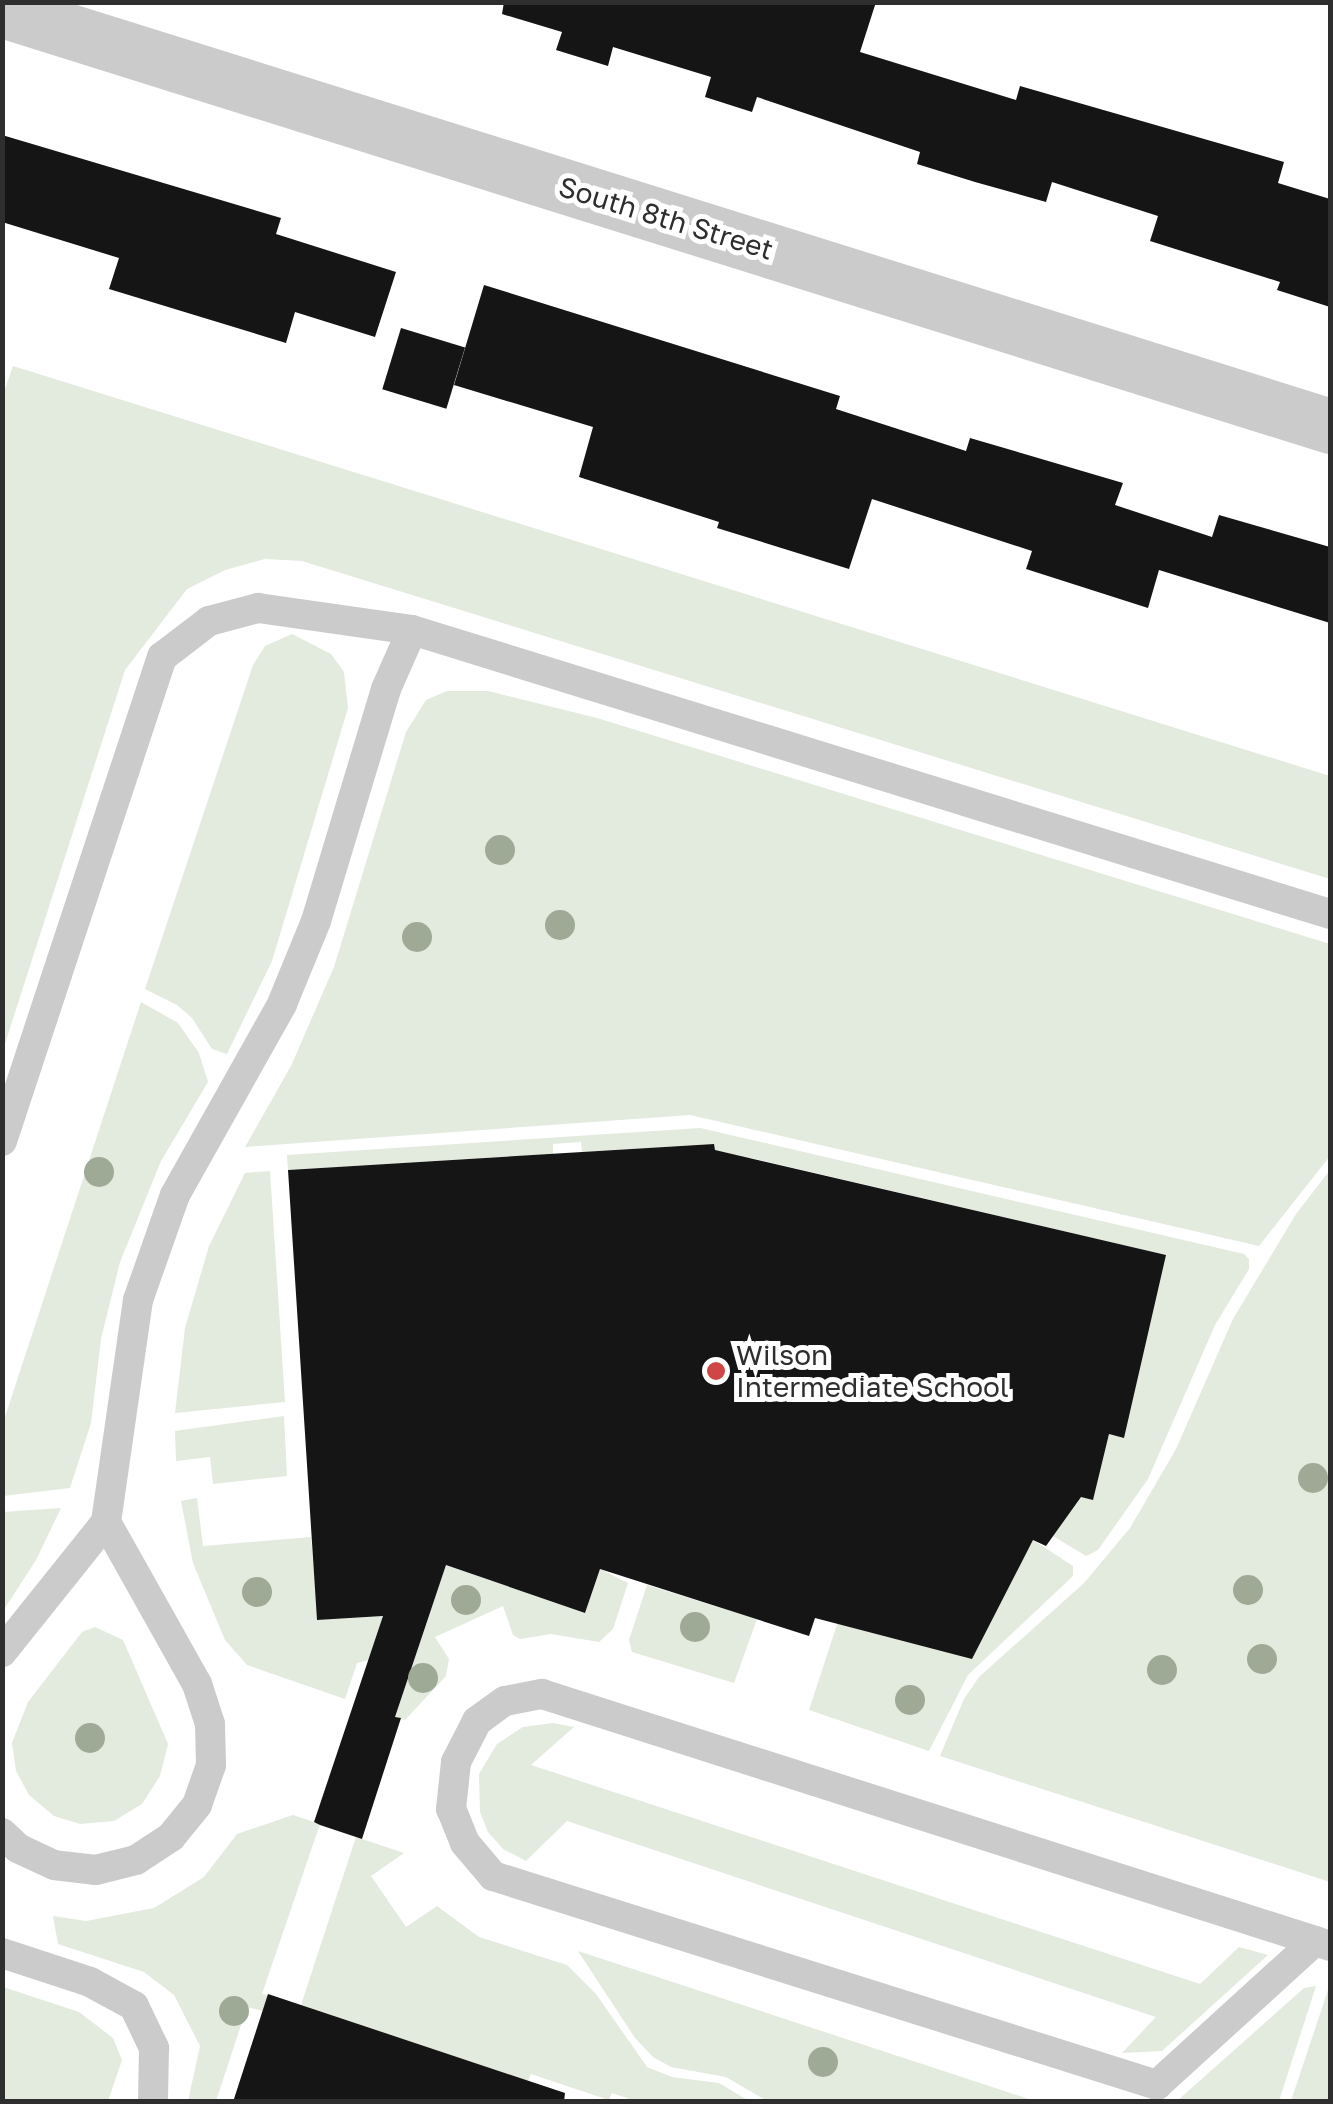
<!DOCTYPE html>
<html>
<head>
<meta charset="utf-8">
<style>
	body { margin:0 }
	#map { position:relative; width:1333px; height:2104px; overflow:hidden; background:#fff; font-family:"Golos Text",sans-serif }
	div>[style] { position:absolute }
	.green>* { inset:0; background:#e3eade }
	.building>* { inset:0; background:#151515; transform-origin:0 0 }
	.lane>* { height:30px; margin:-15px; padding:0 15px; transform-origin:15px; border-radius:15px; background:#cbcbcb }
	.street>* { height:55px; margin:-27.5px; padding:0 27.5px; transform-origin:27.5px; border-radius:27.5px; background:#cbcbcb }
	.trees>* { width:30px; height:30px; margin:-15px; border-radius:50%; background:#9eaa96 }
	.dots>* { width:28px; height:28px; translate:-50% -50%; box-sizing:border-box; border:5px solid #fff; border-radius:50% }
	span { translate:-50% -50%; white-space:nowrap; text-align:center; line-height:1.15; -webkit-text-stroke:10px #fff; paint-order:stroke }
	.street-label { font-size:28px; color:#2e2e2e }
	.poi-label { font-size:28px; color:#2e2e2e }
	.left { translate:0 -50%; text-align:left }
	.frame { position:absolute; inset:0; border:5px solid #2e2e2e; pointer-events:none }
</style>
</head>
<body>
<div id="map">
	<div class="green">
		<div style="clip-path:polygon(13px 366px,1330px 776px,1330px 879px,302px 561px,265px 559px,225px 570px,187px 589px,125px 670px,3px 1050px,2px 398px)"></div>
		<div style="clip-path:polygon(292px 634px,331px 654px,344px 672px,348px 708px,272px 961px,227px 1054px,212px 1049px,192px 1018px,177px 1005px,145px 989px,253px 665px,265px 646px)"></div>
		<div style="clip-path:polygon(447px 691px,488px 691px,597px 718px,1330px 944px,1330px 1156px,1259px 1246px,690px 1115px,245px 1147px,291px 1066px,334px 967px,406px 732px,426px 700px)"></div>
		<div style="clip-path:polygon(141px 1002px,178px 1023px,199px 1053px,208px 1082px,161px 1161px,120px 1262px,101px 1339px,91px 1423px,70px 1488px,3px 1496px,3px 1423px)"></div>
		<div style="clip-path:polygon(700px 1128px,1244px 1254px,1249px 1259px,1249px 1269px,1215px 1325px,1148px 1479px,1098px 1550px,1086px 1556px,1053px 1536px,1069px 1494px,1093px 1499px,1109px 1434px,1123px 1437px,1165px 1255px,751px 1158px,715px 1161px,714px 1144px,582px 1152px,581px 1142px,553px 1144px,553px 1154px,288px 1170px,287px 1155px)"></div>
		<div style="clip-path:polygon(1330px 1170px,1330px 1882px,940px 1756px,964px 1699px,979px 1677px,1084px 1583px,1130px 1528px,1176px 1449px,1233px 1319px,1296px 1214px)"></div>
		<div style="clip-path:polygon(270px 1171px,285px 1402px,175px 1413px,185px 1328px,209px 1246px,245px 1173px)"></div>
		<div style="clip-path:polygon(284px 1416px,287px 1476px,213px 1484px,210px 1457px,176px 1461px,175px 1431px)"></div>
		<div style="clip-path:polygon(197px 1498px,203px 1546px,311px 1537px,318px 1620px,388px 1616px,374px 1659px,357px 1663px,345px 1699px,247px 1665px,225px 1640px,193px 1563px,181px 1501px)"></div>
		<div style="clip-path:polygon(61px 1508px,36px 1560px,3px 1611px,3px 1512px)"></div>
		<div style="clip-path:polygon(1033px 1540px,1073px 1566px,1073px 1576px,968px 1675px,929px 1751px,809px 1710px,848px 1591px,972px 1659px)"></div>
		<div style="clip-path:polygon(446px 1565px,585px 1613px,600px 1569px,628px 1583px,613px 1629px,599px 1642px,551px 1634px,520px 1639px,513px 1635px,503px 1606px,435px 1637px,449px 1659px,446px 1676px,405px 1720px,395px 1717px)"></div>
		<div style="clip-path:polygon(647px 1585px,757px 1619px,734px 1683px,632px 1652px,629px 1640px)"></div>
		<div style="clip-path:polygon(95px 1627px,123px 1640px,168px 1744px,160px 1776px,142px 1804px,114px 1821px,80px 1824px,54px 1816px,29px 1795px,16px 1771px,12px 1743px,28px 1702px,82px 1632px)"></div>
		<div style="clip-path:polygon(553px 1723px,574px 1727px,531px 1765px,1200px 1984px,1239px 1947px,1268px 1955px,1162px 2051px,1122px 2053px,1156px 2017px,567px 1821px,526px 1861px,503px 1849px,488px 1832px,480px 1812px,479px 1774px,497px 1744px,523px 1727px)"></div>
		<div style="clip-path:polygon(293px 1815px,320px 1824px,262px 1994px,268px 1995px,263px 2011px,247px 2007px,216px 2101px,188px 2101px,200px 2046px,174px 1995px,144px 1972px,58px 1944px,53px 1916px,86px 1921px,154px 1908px,204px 1877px,237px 1834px)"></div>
		<div style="clip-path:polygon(356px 1837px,404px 1853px,371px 1876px,406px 1927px,437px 1906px,479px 1937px,567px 1965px,596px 1994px,647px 2067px,672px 2077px,719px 2083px,749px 2101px,636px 2101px,612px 2093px,609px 2100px,531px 2074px,528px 2081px,301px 2005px)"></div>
		<div style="clip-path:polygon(578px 1951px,1035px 2101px,767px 2101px,726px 2077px,671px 2067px,653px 2057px,635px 2038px)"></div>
		<div style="clip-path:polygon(1330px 1984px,1330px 2101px,1291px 2101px)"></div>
		<div style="clip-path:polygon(1316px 1986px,1279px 2101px,1177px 2101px,1304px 1988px)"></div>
		<div style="clip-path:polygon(3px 1987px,79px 2012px,113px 2038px,122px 2060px,108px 2101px,3px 2101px)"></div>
	</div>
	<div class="building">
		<div style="clip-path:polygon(504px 2px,876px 2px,860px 52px,1016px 100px,1020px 86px,1284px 162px,1278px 183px,1330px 199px,1330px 307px,1277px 290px,1280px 282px,1150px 241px,1158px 216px,1052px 182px,1046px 202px,975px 182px,917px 164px,920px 152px,757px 97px,752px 112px,705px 97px,711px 77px,613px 47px,608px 66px,556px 50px,562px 32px,502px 14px)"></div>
		<div style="clip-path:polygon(2px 135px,281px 218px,276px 234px,396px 272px,375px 337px,295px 312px,286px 343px,109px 289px,119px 258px,2px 222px)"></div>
		<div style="clip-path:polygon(484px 285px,840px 396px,836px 409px,966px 451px,970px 438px,1123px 483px,1115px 505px,1212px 537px,1219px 515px,1330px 547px,1330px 623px,1159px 570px,1148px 608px,1026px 569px,1032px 551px,872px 499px,849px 569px,717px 528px,719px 522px,579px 477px,593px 427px,454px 385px)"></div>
		<div style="left:401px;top:328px;width:67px;height:64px;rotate:17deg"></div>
		<div style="clip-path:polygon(714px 1144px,715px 1150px,1166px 1255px,1124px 1438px,1109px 1434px,1093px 1500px,1081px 1497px,1046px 1546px,1033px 1540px,972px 1659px,815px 1618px,809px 1636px,600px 1569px,585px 1613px,446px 1565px,395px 1717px,401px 1718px,362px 1839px,320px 1825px,314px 1822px,383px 1616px,317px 1620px,288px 1170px)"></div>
		<div style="clip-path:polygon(268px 1994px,565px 2093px,564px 2102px,233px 2102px)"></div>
	</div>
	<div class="lane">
		<div style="left:2px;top:1141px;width:510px;rotate:-71.71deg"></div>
		<div style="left:162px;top:657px;width:59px;rotate:-37.5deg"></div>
		<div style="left:209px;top:621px;width:51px;rotate:-14.9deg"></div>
		<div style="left:258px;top:608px;width:156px;rotate:8.1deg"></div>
		<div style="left:106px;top:1522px;width:224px;rotate:-81.8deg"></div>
		<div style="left:138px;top:1300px;width:111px;rotate:-70.6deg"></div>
		<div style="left:175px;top:1195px;width:219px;rotate:-60.7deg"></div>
		<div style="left:282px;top:1004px;width:90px;rotate:-67.7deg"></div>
		<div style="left:316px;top:921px;width:242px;rotate:-73.2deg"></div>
		<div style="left:386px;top:689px;width:64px;rotate:-66.2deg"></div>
		<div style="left:412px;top:630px;width:961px;rotate:17.19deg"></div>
		<div style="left:2px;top:1652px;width:166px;rotate:-51.3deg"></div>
		<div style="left:106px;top:1522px;width:186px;rotate:60.7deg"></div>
		<div style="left:197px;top:1684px;width:42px;rotate:72deg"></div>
		<div style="left:210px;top:1724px;width:41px;rotate:88.6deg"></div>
		<div style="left:211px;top:1765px;width:42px;rotate:109.3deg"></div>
		<div style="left:197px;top:1805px;width:41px;rotate:129.1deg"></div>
		<div style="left:171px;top:1837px;width:42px;rotate:146.7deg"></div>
		<div style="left:136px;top:1860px;width:41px;rotate:166deg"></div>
		<div style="left:96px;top:1870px;width:42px;rotate:-173.2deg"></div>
		<div style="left:54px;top:1865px;width:40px;rotate:-155deg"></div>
		<div style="left:18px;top:1848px;width:22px;rotate:-137deg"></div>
		<div style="left:1315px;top:1941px;width:214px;rotate:137.7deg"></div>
		<div style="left:1157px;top:2085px;width:696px;rotate:-162.53deg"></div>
		<div style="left:493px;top:1876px;width:43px;rotate:-130.3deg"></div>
		<div style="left:465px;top:1843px;width:37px;rotate:-112deg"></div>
		<div style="left:451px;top:1809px;width:47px;rotate:-83.9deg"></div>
		<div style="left:456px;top:1762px;width:46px;rotate:-62.9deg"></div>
		<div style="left:477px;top:1721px;width:34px;rotate:-36deg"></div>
		<div style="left:505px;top:1701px;width:38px;rotate:-11deg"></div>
		<div style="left:542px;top:1694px;width:812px;rotate:17.72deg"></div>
		<div style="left:1315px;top:1941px;width:16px;rotate:18deg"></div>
		<div style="left:2px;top:1953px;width:93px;rotate:18.2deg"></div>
		<div style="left:90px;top:1982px;width:50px;rotate:28.6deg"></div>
		<div style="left:134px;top:2006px;width:47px;rotate:64.5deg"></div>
		<div style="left:154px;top:2048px;width:54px;rotate:91.1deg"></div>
	</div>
	<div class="street">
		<div style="left:2px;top:10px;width:1392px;rotate:17.39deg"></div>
	</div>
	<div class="trees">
		<div style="left:500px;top:850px"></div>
		<div style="left:560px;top:925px"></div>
		<div style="left:417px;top:937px"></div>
		<div style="left:99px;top:1172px"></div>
		<div style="left:1313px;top:1478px"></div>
		<div style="left:1248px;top:1590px"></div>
		<div style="left:257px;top:1592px"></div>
		<div style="left:466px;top:1600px"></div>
		<div style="left:695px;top:1627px"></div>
		<div style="left:1262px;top:1659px"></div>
		<div style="left:1162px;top:1670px"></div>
		<div style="left:423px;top:1678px"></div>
		<div style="left:910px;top:1700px"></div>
		<div style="left:90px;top:1738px"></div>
		<div style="left:234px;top:2011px"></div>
		<div style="left:823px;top:2062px"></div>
	</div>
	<div class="dots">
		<div style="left:716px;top:1371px;background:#d04545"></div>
	</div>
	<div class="street-label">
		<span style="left:666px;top:218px;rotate:17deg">South 8th Street</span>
	</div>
	<div class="poi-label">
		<span class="left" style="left:736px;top:1371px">Wilson<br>Intermediate School</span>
	</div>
	<div class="frame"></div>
</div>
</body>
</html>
